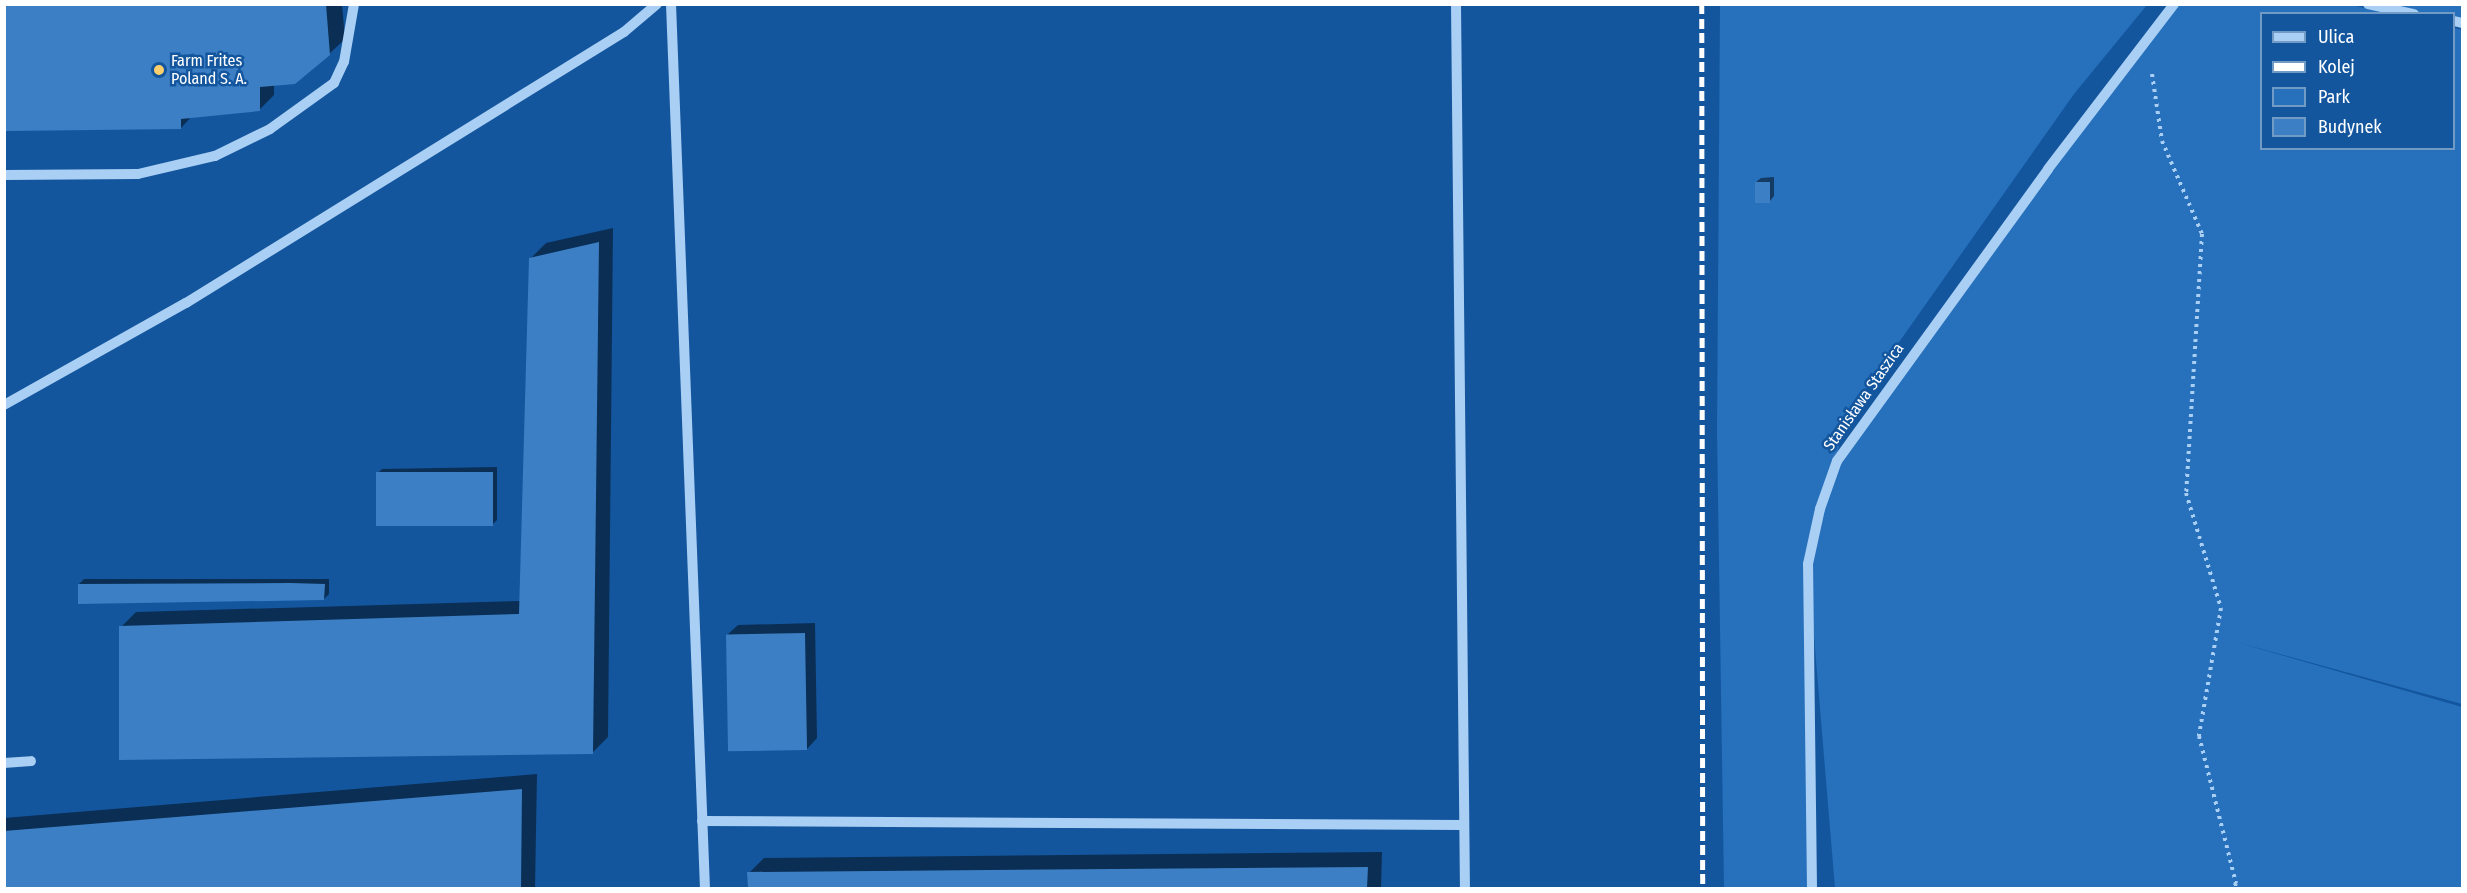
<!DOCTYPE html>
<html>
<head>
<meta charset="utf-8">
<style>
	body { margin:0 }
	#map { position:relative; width:2467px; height:893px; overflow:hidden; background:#13569e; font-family:"Fira Sans Condensed",sans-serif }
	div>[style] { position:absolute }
	.green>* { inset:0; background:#2670bc }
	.shadow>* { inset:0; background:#0007 }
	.building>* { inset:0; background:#3c7fc5; transform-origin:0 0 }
	.path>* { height:4px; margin-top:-2px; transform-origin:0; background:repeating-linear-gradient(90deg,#aacff4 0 3px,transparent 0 7.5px) }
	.minor>* { height:10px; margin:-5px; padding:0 5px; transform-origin:5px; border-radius:5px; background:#aacff4 }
	.rail>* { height:4.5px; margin-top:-2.25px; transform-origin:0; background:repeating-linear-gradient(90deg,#fff 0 10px,transparent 0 14.5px) }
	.dots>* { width:16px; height:16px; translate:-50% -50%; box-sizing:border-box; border:3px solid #13569e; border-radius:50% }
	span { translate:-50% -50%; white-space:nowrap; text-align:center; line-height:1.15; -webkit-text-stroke:5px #13569e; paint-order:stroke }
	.poi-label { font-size:16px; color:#fff }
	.left { translate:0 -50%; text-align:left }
	.street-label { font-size:16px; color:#fff }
	.frame { position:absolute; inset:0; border:6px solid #fff; pointer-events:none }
	.legend { position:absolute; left:2260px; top:12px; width:195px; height:138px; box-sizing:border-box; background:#13569e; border:2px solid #719ac5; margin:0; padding:8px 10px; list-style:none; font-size:18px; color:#fff }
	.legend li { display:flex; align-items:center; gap:12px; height:30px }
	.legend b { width:30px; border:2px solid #719ac5 }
</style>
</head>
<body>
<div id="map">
	<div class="green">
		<div style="clip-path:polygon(2347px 4px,2388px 13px,2262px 14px,2262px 148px,2454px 148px,2454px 28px,2462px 30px,2462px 704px,2236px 642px,2462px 707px,2462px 888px,1835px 888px,1809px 577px,1812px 888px,1724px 888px,1717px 432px,1720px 5px,2147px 5px,2074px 94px,1842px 423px,1837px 460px,2174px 5px)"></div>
		<div style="clip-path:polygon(2368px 5px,2462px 5px,2462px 23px,2454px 21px,2454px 14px,2414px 13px)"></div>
	</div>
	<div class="shadow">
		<div style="clip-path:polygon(4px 4px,342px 4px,345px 39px,329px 54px,274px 84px,274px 95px,259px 110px,192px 116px,181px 128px)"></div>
		<div style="clip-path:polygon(1774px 177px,1774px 196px,1770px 201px,1756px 182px,1761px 178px)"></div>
		<div style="clip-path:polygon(613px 228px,608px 737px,593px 752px,121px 627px,136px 612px,521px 601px,531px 258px,546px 243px)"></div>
		<div style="clip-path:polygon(497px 467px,497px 520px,492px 525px,377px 474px,382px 469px)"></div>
		<div style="clip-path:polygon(84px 579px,329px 579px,329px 594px,324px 599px,79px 584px)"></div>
		<div style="clip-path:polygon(815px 623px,817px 738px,807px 749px,727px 635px,738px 625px)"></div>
		<div style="clip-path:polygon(537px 774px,535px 888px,4px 888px,4px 818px)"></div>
		<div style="clip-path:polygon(1382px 852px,1381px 888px,749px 888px,749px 873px,764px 858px)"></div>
	</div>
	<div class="building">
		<div style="clip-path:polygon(4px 4px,326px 4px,330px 55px,295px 84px,260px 87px,260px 111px,181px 119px,181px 129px,4px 131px)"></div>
		<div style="left:1755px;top:182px;width:15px;height:21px"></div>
		<div style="clip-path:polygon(599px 242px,593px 754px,119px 760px,119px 626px,519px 614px,529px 258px)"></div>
		<div style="left:493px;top:472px;width:54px;height:117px;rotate:90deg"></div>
		<div style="clip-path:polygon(290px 583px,325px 584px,324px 600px,78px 604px,78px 584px)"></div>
		<div style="left:805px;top:633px;width:117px;height:79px;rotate:89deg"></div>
		<div style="clip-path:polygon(522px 789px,521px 888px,4px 888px,4px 831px)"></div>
		<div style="clip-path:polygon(1368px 867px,1367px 888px,748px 888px,747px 872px)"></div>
	</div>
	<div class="path">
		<div style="left:2152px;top:74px;width:68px;rotate:81.5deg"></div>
		<div style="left:2162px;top:141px;width:101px;rotate:66.7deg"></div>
		<div style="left:2202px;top:234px;width:259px;rotate:93.5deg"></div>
		<div style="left:2186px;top:493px;width:120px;rotate:73.1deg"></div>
		<div style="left:2221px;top:608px;width:130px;rotate:99.8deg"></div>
		<div style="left:2199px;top:736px;width:152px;rotate:75.9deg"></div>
		<div style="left:2236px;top:883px;width:5px;rotate:112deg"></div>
	</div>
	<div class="minor">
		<div style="left:671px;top:4px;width:885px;rotate:87.8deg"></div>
		<div style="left:1456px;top:4px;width:884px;rotate:89.42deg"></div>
		<div style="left:2368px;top:4px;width:47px;rotate:12.3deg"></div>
		<div style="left:2454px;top:21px;width:8px;rotate:14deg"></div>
		<div style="left:4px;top:175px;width:134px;rotate:-0.4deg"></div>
		<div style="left:138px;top:174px;width:79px;rotate:-13.2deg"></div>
		<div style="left:215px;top:156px;width:61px;rotate:-26.1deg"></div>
		<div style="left:270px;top:129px;width:79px;rotate:-35.7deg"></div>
		<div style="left:334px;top:83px;width:23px;rotate:-65deg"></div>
		<div style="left:344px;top:62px;width:59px;rotate:-80.2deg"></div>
		<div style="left:4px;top:405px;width:209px;rotate:-29.3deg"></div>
		<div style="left:186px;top:303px;width:515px;rotate:-31.75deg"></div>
		<div style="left:624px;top:32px;width:43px;rotate:-40.3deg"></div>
		<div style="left:4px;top:763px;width:27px;rotate:-4deg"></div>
		<div style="left:702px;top:821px;width:762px;rotate:0.3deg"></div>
		<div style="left:1812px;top:888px;width:324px;rotate:-90.7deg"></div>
		<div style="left:1808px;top:564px;width:56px;rotate:-77.7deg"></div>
		<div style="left:1820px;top:509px;width:51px;rotate:-70.5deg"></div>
		<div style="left:1837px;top:461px;width:360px;rotate:-54.1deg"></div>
		<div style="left:2048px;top:169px;width:208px;rotate:-52.6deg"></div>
	</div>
	<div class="rail">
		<div style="left:1702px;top:4px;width:884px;rotate:89.94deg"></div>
	</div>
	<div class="dots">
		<div style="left:159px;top:70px;background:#ffcf6d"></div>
	</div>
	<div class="poi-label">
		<span class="left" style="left:171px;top:70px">Farm Frites<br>Poland S. A.</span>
	</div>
	<div class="street-label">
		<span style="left:1864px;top:397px;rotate:-55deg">Stanisława Staszica</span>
	</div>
	<div class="frame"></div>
	<ul class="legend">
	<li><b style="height:8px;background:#aacff4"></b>Ulica</li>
	<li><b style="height:8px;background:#fff"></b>Kolej</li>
	<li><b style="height:16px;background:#2670bc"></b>Park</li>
	<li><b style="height:16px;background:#3c7fc5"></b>Budynek</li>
	</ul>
</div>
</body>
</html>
